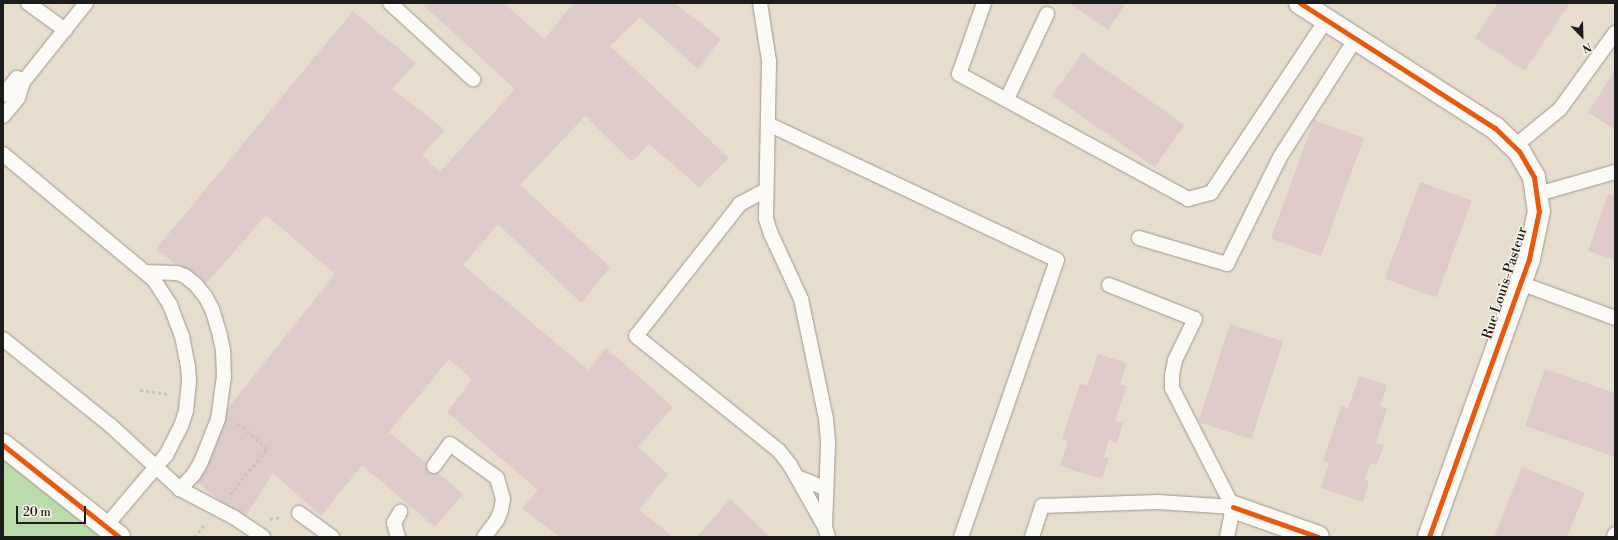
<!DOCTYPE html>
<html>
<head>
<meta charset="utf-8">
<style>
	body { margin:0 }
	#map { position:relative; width:1618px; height:540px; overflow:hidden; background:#e6ddcc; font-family:"Libre Bodoni",serif }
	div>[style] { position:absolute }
	.green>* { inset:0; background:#bcdbaa }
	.building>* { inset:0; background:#decbc9; transform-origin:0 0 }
	.path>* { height:2.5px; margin-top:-1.25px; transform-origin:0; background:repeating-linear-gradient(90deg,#c6c4bf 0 3px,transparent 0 6px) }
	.roads { filter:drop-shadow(0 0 1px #9d988e) drop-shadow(0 0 1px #9d988e) }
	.lane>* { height:14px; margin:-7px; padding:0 7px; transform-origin:7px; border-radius:7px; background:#fbfaf7 }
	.street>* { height:22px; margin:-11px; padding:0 11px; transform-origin:11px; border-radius:11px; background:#fbfaf7 }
	.secondary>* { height:22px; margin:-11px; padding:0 11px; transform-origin:11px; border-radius:11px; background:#fbfaf7 }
	.cycleway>* { height:5px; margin:-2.5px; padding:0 2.5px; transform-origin:2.5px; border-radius:2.5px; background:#e8590c }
	span { translate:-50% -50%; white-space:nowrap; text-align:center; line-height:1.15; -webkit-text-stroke:3px #f7f3e8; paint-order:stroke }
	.street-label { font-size:14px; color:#1c1c1c }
	.frame { position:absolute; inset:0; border:4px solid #1c1c1c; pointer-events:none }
	.north { position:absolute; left:1562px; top:16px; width:40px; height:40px; -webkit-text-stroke:3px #f7f3e8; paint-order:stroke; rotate:157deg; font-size:11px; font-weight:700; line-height:16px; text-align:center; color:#1c1c1c }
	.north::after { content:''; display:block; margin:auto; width:14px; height:18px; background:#1c1c1c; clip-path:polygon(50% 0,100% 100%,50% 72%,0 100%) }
	.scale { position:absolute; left:16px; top:506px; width:70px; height:18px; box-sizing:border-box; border:2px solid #1c1c1c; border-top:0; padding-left:5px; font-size:12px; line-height:14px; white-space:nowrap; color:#1c1c1c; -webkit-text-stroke:3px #f7f3e8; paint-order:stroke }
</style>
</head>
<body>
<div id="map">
	<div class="green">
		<div style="clip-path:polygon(3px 456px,112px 537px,3px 537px)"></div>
	</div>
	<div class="building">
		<div style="clip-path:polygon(421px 3px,504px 3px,544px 39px,574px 3px,674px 3px,721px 39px,698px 69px,640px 17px,610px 46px,729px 158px,699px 187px,649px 144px,632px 162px,585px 116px,520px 185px,610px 267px,581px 303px,498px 224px,463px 265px,588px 370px,606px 348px,673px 407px,638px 447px,668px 474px,639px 510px,673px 537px,560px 537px,522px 508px,538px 490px,447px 412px,472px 379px,449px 359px,389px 432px,463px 494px,435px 527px,362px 465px,321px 516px,273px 473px,243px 520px,195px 480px,212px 428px,335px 274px,266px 215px,204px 286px,156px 249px,353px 11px,416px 63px,392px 89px,445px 130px,422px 155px,440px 172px,515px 89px)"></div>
		<div style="clip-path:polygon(1069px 3px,1126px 3px,1108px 30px)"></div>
		<div style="clip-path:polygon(1498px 3px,1570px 3px,1525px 71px,1475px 38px)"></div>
		<div style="left:1082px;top:53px;width:125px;height:52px;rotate:35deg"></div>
		<div style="clip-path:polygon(1615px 70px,1615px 130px,1588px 112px)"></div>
		<div style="left:1314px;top:120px;width:53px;height:126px;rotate:20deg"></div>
		<div style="left:1420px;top:182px;width:55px;height:103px;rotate:20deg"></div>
		<div style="clip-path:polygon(1608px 194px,1615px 196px,1615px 260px,1588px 251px)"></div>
		<div style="left:1230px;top:324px;width:56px;height:103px;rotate:18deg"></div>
		<div style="clip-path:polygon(1098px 354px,1127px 363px,1120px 384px,1127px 386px,1115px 421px,1123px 423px,1117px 443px,1109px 440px,1104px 457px,1109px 458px,1102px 479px,1060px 466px,1068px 441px,1062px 439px,1080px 384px,1087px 386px)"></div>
		<div style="clip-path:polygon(1545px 369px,1615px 393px,1615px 457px,1525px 426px)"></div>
		<div style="clip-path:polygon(1359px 376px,1387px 385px,1380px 406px,1387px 409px,1376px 443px,1384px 445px,1377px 465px,1370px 463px,1365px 479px,1369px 481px,1363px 502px,1321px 488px,1329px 463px,1323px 461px,1341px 406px,1348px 408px)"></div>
		<div style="clip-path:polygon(1522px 467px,1585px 493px,1567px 537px,1494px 537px)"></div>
		<div style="clip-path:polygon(730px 499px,770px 537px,697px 537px)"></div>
	</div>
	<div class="path">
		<div style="left:140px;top:390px;width:30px;rotate:8deg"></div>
		<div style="left:230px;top:494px;width:58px;rotate:-50.6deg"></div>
		<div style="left:267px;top:449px;width:41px;rotate:-138.9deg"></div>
		<div style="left:270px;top:519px;width:11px;rotate:-10deg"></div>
		<div style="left:194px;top:537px;width:17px;rotate:-50deg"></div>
	</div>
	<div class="roads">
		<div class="lane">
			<div style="left:28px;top:3px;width:46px;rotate:36.1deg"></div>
			<div style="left:390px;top:3px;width:113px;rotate:42.5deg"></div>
			<div style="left:760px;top:3px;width:59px;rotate:81.2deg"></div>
			<div style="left:769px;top:61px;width:158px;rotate:91.1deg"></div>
			<div style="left:766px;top:219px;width:16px;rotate:72deg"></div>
			<div style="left:771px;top:234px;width:72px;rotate:65.2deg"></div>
			<div style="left:801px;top:299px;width:123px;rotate:78.2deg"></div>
			<div style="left:826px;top:419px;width:25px;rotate:85deg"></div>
			<div style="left:828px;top:444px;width:83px;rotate:92.1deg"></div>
			<div style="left:825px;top:527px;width:10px;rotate:73deg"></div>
			<div style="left:984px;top:3px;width:75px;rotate:109.4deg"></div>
			<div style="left:959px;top:74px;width:261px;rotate:28.6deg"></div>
			<div style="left:1188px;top:199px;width:24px;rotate:-15deg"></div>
			<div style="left:1211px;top:193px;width:208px;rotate:-56.4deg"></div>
			<div style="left:3px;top:95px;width:22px;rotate:-51deg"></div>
			<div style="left:17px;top:78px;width:7px;rotate:34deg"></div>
			<div style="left:1007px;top:99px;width:94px;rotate:-64.8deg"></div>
			<div style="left:3px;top:116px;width:23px;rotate:-50deg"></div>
			<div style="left:18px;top:98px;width:17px;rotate:-73deg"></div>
			<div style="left:23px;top:82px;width:101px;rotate:-51.4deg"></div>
			<div style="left:768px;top:124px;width:319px;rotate:25.2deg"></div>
			<div style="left:1057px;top:260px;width:293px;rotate:109.1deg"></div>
			<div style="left:1515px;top:146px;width:58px;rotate:-39.4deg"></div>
			<div style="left:1560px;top:109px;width:94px;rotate:-54.1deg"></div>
			<div style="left:3px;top:154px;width:197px;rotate:39.8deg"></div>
			<div style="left:154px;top:280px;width:30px;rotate:57deg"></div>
			<div style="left:170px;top:305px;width:33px;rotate:69deg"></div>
			<div style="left:182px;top:336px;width:31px;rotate:79deg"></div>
			<div style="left:188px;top:366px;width:16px;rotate:86deg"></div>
			<div style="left:189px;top:382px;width:29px;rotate:96deg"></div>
			<div style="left:186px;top:411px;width:16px;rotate:108deg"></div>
			<div style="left:181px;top:426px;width:33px;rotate:117deg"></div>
			<div style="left:166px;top:455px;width:94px;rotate:130.3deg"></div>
			<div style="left:766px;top:190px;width:30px;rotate:152deg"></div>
			<div style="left:740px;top:204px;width:168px;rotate:128.2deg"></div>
			<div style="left:636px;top:336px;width:184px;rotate:38.8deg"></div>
			<div style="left:779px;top:451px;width:18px;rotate:52deg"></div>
			<div style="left:790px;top:465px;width:71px;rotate:60.6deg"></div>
			<div style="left:1538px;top:194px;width:80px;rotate:-15.9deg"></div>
			<div style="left:1139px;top:238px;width:92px;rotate:16.5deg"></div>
			<div style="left:1227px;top:264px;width:119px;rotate:-63.6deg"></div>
			<div style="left:1280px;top:157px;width:141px;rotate:-57.4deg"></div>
			<div style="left:145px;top:272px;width:32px;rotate:2deg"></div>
			<div style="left:177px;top:273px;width:9px;rotate:21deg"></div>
			<div style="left:185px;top:276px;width:14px;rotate:39deg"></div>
			<div style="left:196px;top:285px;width:14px;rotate:51deg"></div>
			<div style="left:205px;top:296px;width:15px;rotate:62deg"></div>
			<div style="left:212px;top:309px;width:28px;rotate:73deg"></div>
			<div style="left:220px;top:336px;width:14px;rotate:78deg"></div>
			<div style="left:223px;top:350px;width:26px;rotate:88deg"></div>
			<div style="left:224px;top:376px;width:43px;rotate:97.9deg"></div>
			<div style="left:218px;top:419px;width:46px;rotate:111.6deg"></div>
			<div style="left:201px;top:462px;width:14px;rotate:120deg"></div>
			<div style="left:194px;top:474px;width:21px;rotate:133deg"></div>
			<div style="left:1520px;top:283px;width:101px;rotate:20.2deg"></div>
			<div style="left:1109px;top:285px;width:92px;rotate:21.6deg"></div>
			<div style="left:1195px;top:319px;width:46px;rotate:116deg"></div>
			<div style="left:1175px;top:360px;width:15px;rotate:101deg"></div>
			<div style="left:1172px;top:375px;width:13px;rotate:90deg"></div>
			<div style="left:1172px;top:388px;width:134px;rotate:62.9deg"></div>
			<div style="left:1233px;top:507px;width:31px;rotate:101deg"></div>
			<div style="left:3px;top:339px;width:137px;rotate:38.8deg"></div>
			<div style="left:110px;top:425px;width:95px;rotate:42.4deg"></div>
			<div style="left:180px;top:489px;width:62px;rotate:27.8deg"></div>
			<div style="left:235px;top:518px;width:34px;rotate:34deg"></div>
			<div style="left:434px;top:466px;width:27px;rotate:-54deg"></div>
			<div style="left:450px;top:444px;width:58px;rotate:35.9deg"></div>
			<div style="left:497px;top:478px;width:22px;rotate:74deg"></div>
			<div style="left:503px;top:499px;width:11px;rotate:100deg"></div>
			<div style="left:501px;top:510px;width:11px;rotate:112deg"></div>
			<div style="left:497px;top:520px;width:21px;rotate:127deg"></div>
			<div style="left:797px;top:477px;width:31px;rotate:22deg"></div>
			<div style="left:299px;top:513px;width:41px;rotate:36deg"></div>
			<div style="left:398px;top:537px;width:15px;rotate:-106deg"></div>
			<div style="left:394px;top:523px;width:13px;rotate:-61deg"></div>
			<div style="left:1032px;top:537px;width:33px;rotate:-72deg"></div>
			<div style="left:1042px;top:506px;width:116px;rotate:-2deg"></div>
			<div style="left:1158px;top:502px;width:75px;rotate:3.8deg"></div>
			<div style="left:1614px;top:537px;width:3px;rotate:-72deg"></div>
		</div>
		<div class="street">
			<div style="left:1300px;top:3px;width:232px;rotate:32.7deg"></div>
			<div style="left:1495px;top:128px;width:33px;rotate:44deg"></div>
			<div style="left:1519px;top:151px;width:30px;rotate:60deg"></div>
			<div style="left:1534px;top:177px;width:34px;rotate:82deg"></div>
			<div style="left:1539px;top:211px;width:49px;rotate:101.8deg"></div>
			<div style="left:1529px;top:259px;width:295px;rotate:109.8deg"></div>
			<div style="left:1233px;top:507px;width:90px;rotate:19.4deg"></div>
		</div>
		<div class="secondary">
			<div style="left:3px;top:445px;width:148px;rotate:38.4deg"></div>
		</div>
	</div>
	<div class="cycleway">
		<div style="left:1300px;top:3px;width:232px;rotate:32.7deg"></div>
		<div style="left:1495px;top:128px;width:33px;rotate:44deg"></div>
		<div style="left:1519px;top:151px;width:30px;rotate:60deg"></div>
		<div style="left:1534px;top:177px;width:34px;rotate:82deg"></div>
		<div style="left:1539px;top:211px;width:49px;rotate:101.8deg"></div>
		<div style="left:1529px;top:259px;width:295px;rotate:109.8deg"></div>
		<div style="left:3px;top:445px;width:148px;rotate:38.4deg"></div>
		<div style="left:1233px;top:507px;width:90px;rotate:19.4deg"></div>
	</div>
	<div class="street-label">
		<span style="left:1505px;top:283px;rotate:-72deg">Rue Louis-Pasteur</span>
	</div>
	<div class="frame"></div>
	<div class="north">N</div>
	<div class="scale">20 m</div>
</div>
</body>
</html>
